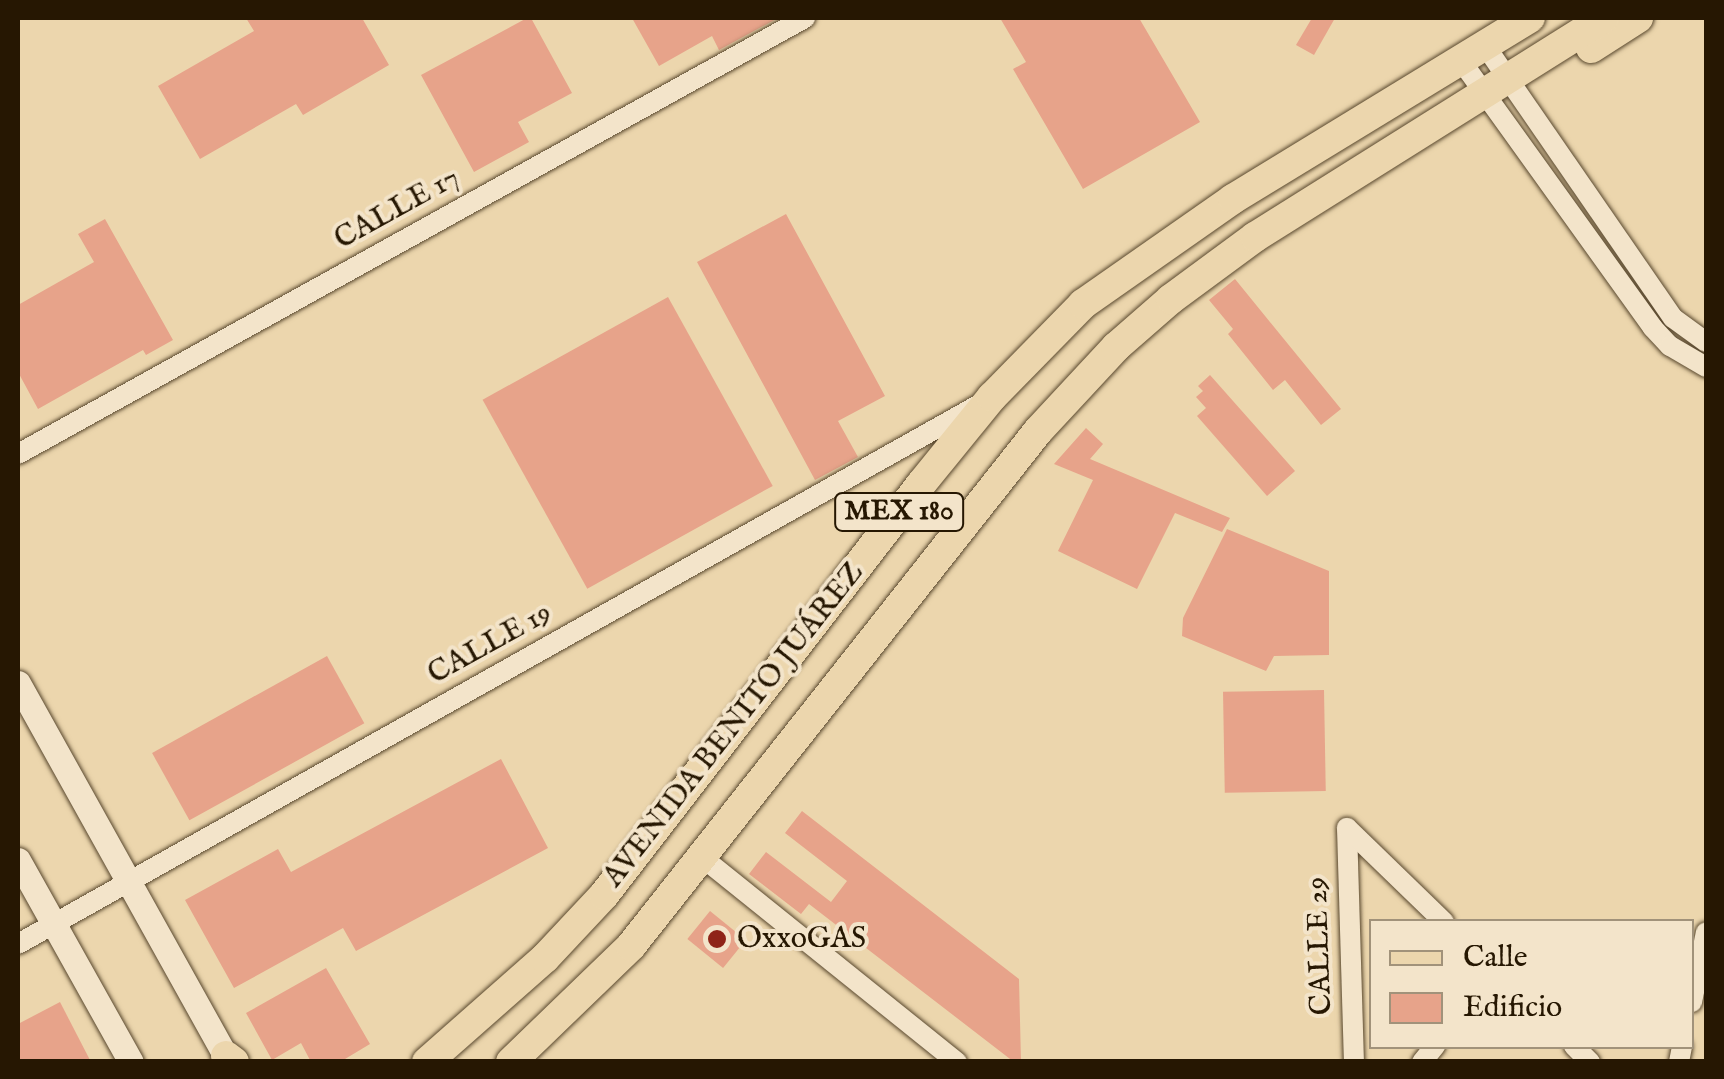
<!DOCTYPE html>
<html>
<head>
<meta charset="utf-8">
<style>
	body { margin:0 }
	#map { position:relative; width:1724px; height:1079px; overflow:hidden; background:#ecd6ad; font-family:"IM FELL English",serif }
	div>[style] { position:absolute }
	.building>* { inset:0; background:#e7a38a; transform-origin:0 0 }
	.roads { filter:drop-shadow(0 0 2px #58472d) drop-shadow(0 0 2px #58472d) }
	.minor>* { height:20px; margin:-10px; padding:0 10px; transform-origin:10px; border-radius:10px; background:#f3e4ca }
	.tertiary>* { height:25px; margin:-12.5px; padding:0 12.5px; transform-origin:12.5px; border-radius:12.5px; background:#f3e4ca }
	.primary>* { height:30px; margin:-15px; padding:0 15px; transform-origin:15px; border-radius:15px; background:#ecd6ad }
	.dots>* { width:28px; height:28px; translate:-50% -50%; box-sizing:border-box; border:5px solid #f3e4ca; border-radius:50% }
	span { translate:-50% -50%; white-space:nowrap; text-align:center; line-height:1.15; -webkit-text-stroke:8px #f3e4ca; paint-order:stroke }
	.shield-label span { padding:2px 8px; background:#f3e4ca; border:2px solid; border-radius:8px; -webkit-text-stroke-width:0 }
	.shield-label { font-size:28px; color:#261702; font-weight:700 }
	.street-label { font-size:30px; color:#261702 }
	.poi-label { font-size:30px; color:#261702 }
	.left { translate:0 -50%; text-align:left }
	.frame { position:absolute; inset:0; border:20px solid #261702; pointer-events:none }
	.legend { position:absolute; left:1369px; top:919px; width:325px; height:130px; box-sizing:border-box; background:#f3e4ca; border:2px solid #a1927a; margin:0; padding:12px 18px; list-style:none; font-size:30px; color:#261702 }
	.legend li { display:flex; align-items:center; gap:20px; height:50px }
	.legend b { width:50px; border:2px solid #a1927a }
</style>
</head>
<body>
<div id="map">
	<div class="building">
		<div style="clip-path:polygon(246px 18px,362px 18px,389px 65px,303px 115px,296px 104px,200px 159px,158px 86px,254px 31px)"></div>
		<div style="clip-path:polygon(527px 18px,531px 18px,572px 93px,518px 122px,529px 142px,474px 172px,421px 75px)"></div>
		<div style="clip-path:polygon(632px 18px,778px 18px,719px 50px,712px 36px,659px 66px)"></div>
		<div style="clip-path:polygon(1000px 18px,1139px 18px,1200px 122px,1083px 189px,1013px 69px,1026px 62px)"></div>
		<div style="clip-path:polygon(1312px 18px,1335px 18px,1314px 55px,1296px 45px)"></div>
		<div style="clip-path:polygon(786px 214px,885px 396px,838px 421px,858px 457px,815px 480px,697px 262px)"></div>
		<div style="clip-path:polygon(105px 219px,173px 340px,146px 355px,143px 350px,38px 409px,18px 372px,18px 305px,94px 262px,78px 234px)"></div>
		<div style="clip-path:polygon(1235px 279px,1341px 409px,1321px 425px,1285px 380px,1273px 390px,1228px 334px,1233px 329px,1209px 300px)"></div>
		<div style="left:668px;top:297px;width:216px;height:212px;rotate:61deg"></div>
		<div style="clip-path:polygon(1210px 375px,1295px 471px,1267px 496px,1197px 416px,1206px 408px,1196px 397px,1203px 391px,1198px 386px)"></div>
		<div style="clip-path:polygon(1086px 428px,1103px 444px,1090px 459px,1230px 518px,1222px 532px,1175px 513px,1137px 589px,1058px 551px,1093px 480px,1054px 464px)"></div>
		<div style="clip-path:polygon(1227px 529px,1329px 571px,1329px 655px,1274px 656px,1266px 671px,1182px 636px,1183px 618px)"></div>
		<div style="left:327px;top:656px;width:77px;height:200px;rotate:61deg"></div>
		<div style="left:1324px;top:690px;width:101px;height:101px;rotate:89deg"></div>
		<div style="clip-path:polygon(501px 759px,548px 848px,356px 951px,343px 928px,234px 988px,185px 900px,278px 849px,291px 872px)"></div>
		<div style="clip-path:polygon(802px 811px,1019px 979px,1021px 1062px,1014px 1062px,809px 904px,801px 914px,749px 874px,766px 852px,831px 902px,847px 881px,785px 833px)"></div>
		<div style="left:710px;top:911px;width:46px;height:36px;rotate:39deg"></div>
		<div style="clip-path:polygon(326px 968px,370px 1044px,340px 1062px,311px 1062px,301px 1043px,272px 1060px,246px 1013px)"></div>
		<div style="clip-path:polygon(60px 1002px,91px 1062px,18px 1062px,18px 1024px)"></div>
	</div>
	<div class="roads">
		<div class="minor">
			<div style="left:1486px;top:47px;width:329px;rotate:55.4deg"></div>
			<div style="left:1673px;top:318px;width:41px;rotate:36deg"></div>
			<div style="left:1462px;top:62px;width:327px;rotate:54.3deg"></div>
			<div style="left:1653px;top:328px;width:25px;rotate:47deg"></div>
			<div style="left:1670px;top:346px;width:42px;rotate:30.3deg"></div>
			<div style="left:18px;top:454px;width:900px;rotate:-28.99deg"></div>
			<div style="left:1347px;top:828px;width:234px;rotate:88.3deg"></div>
			<div style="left:1347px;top:828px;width:135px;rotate:44.1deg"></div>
			<div style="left:703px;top:858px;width:326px;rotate:38.8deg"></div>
			<div style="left:18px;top:944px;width:1101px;rotate:-29.31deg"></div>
			<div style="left:1692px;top:1002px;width:71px;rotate:-78.7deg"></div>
			<div style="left:1574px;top:1046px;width:23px;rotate:45deg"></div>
			<div style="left:1422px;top:1062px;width:21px;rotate:-51deg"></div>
			<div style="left:1679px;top:1062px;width:16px;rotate:-79deg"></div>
		</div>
		<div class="tertiary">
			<div style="left:18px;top:683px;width:434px;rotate:60.9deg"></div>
			<div style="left:18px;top:860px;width:231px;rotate:60.8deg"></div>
		</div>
		<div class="primary">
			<div style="left:1591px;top:48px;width:56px;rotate:-32.6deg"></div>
			<div style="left:226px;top:1056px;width:10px;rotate:37deg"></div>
			<div style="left:427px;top:1062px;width:157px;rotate:-41.4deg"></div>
			<div style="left:545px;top:958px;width:86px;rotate:-46.9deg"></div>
			<div style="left:604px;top:895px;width:520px;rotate:-52.34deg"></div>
			<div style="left:922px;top:483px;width:111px;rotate:-50.9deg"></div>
			<div style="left:992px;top:397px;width:130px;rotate:-45.6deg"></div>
			<div style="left:1083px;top:304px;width:183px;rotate:-35deg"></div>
			<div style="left:1233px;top:199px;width:348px;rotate:-31.4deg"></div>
			<div style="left:511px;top:1062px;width:167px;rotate:-44deg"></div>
			<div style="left:631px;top:946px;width:656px;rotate:-51.68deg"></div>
			<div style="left:1038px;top:431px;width:115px;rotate:-47.1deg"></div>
			<div style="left:1116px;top:347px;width:73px;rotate:-41.1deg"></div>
			<div style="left:1171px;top:299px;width:104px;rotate:-36.4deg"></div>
			<div style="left:1255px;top:237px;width:412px;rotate:-32.1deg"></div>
		</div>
	</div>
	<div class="dots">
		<div style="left:717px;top:939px;background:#8f2418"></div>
	</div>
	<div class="shield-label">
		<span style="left:899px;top:512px">MEX 180</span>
	</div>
	<div class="street-label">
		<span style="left:397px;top:209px;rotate:-29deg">CALLE 17</span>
		<span style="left:490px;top:644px;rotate:-29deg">CALLE 19</span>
		<span style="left:734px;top:725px;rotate:-52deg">AVENIDA BENITO JUÁREZ</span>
		<span style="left:1320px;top:946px;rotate:-92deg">CALLE 29</span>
	</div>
	<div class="poi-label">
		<span class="left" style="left:737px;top:939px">OxxoGAS</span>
	</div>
	<div class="frame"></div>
	<ul class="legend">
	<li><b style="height:12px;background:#ecd6ad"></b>Calle</li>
	<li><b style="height:28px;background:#e7a38a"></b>Edificio</li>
	</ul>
</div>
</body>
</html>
